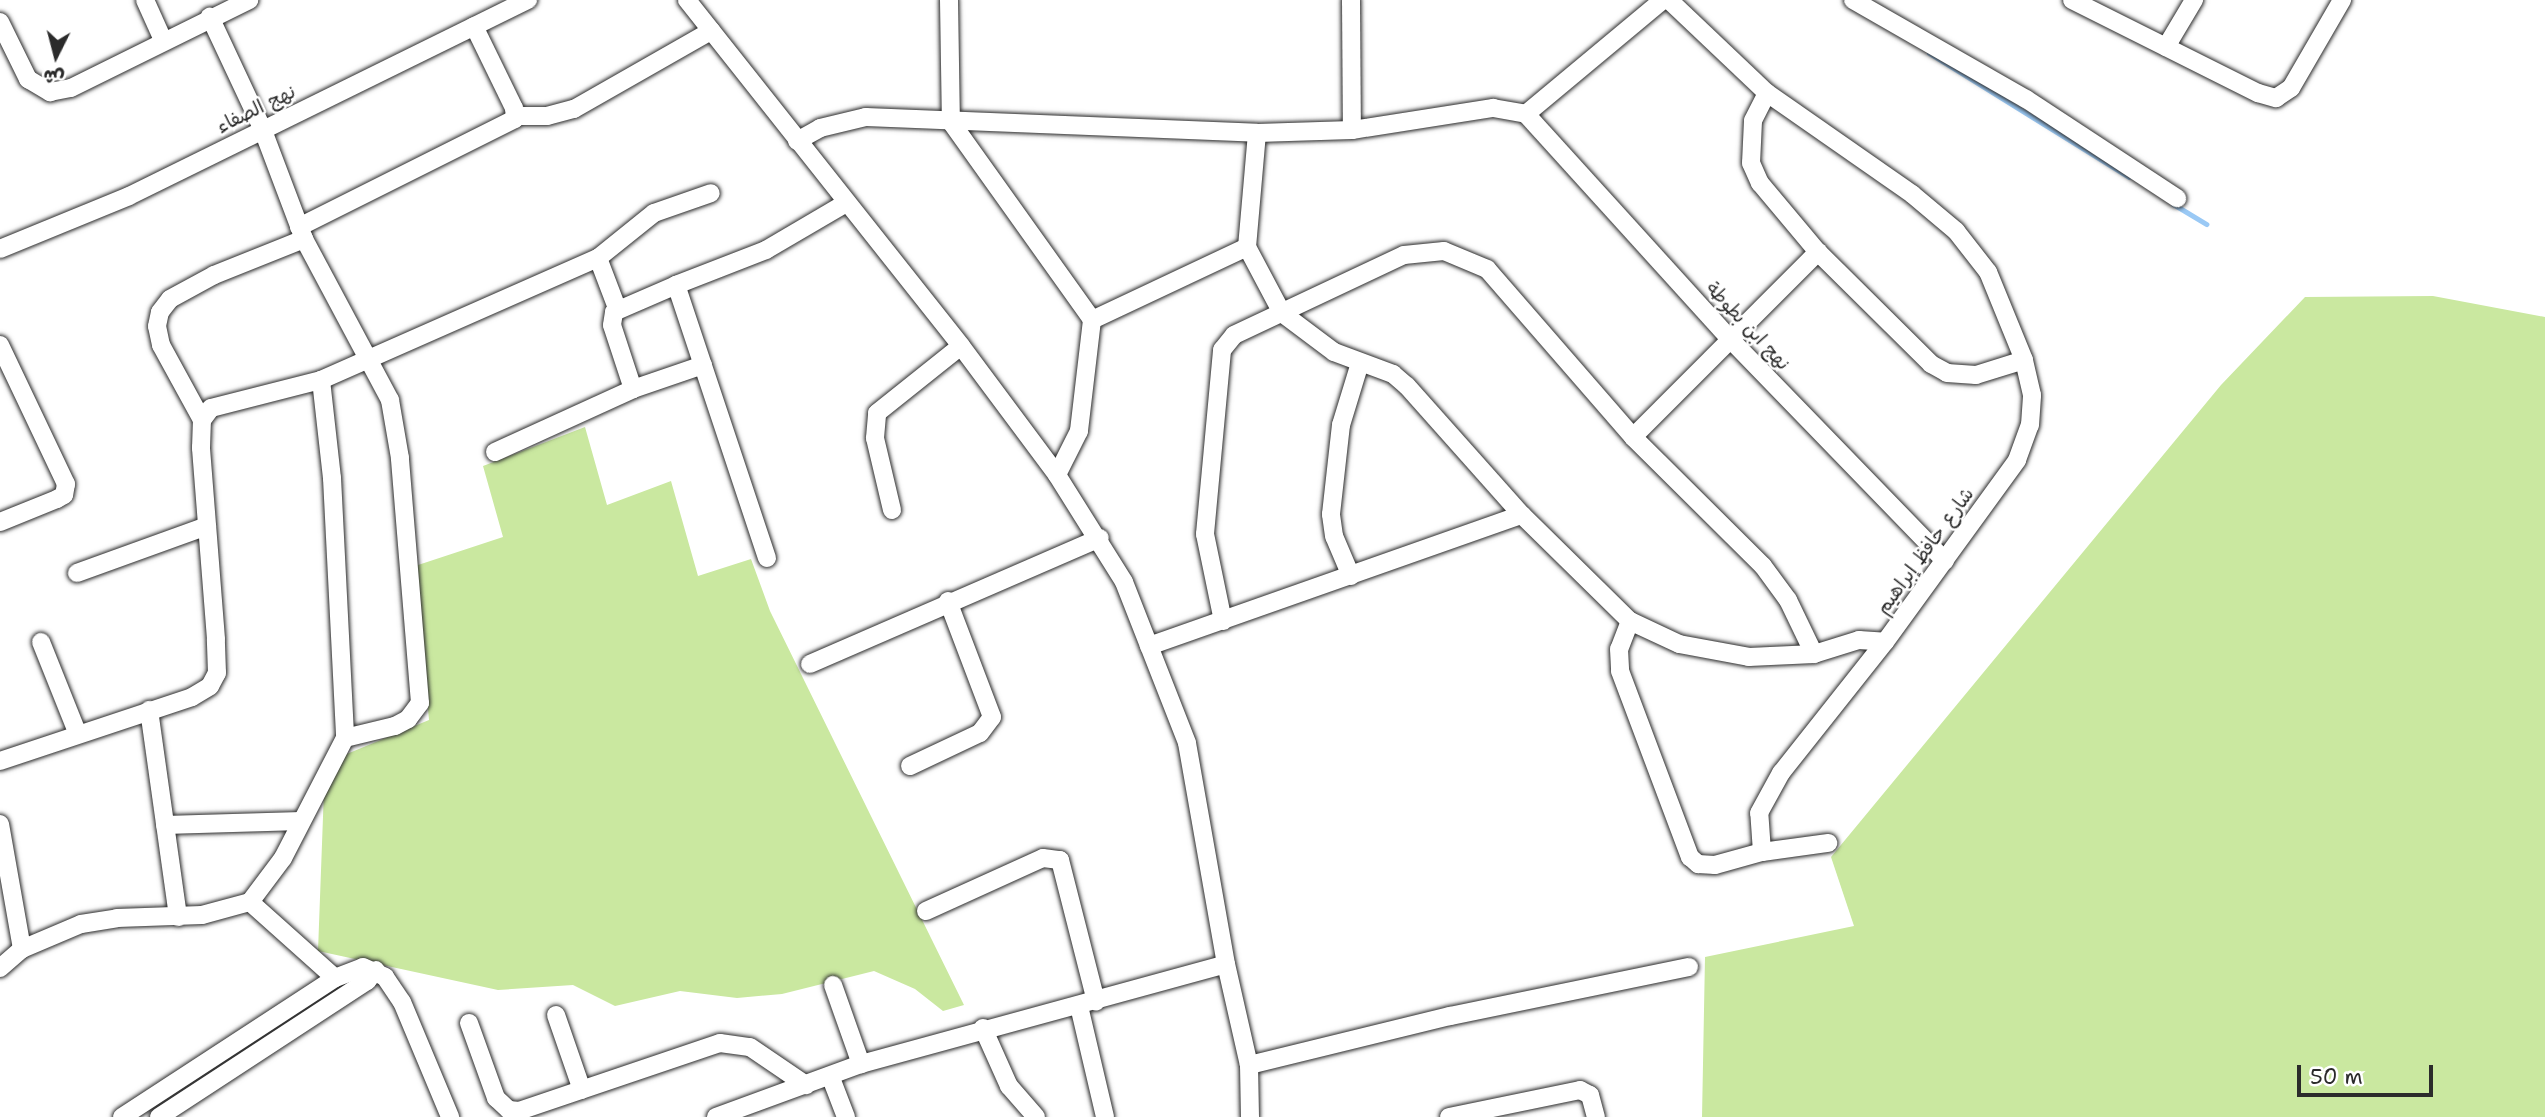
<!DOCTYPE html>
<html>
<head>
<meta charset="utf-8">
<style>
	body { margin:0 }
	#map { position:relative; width:2545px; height:1117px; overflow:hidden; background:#fff; font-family:"Shantell Sans","Playpen Sans Arabic",sans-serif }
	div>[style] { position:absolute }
	.green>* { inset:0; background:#cae8a0 }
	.stream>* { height:5px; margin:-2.5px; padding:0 2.5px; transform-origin:2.5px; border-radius:2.5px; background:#9ac9f5 }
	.roads { filter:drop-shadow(0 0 2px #2b2b2b) drop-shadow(0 0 2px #2b2b2b) }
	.minor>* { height:18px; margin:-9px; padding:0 9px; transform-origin:9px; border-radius:9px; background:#fff }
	span { translate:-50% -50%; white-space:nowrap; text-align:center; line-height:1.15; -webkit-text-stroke:5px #fff; paint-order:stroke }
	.street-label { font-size:19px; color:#2b2b2b }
	.north { position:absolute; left:21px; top:21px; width:70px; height:70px; -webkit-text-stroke:5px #fff; paint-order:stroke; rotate:186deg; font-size:19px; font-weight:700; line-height:28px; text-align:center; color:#2b2b2b }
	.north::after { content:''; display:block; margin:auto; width:24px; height:32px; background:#2b2b2b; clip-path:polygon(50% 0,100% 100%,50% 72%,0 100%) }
	.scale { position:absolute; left:2297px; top:1065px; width:136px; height:32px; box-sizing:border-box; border:4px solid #2b2b2b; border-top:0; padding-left:9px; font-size:21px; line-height:24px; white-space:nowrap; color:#2b2b2b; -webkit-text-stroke:5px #fff; paint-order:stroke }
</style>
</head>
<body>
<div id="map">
	<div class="green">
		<div style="clip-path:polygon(2433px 296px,2545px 317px,2545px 1117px,1702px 1117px,1705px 957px,1854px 926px,1831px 857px,2221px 385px,2305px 297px)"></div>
		<div style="clip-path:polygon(585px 427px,607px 505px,671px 481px,698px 576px,751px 559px,770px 611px,964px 1005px,943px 1011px,915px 989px,874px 971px,782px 994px,737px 998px,680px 991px,615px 1006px,573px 985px,498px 990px,318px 951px,325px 763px,429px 720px,415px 566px,503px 537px,483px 466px)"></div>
	</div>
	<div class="stream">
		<div style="left:1929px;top:53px;width:235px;rotate:31.8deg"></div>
		<div style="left:2173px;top:204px;width:39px;rotate:31deg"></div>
	</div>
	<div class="roads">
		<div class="minor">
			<div style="left:145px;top:0;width:44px;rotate:65.8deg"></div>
			<div style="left:687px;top:0;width:441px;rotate:51.6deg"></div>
			<div style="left:961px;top:346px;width:161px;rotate:53.3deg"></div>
			<div style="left:1057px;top:475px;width:126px;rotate:57.9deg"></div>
			<div style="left:1124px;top:582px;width:173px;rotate:68.6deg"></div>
			<div style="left:1187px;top:743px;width:224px;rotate:80deg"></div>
			<div style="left:1226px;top:964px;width:104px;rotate:77.2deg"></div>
			<div style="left:1249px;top:1065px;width:52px;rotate:88.9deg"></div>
			<div style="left:949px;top:0;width:122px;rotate:89.1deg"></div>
			<div style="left:951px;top:122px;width:243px;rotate:54.5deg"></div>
			<div style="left:1092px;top:320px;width:112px;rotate:96.7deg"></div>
			<div style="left:1079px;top:431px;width:49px;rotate:116.6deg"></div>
			<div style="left:1351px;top:0;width:130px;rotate:89.6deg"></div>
			<div style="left:1853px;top:0;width:199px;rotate:29.8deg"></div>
			<div style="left:2026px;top:99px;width:181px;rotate:33.3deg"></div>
			<div style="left:2072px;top:0;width:208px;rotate:26.6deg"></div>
			<div style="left:2258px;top:93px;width:19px;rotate:16deg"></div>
			<div style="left:2276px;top:98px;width:18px;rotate:-34deg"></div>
			<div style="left:2291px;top:88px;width:102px;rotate:-59.9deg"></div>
			<div style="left:0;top:22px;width:64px;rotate:63.8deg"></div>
			<div style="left:28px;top:79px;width:26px;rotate:31deg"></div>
			<div style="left:50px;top:92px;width:21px;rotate:-11deg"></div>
			<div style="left:71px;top:88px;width:199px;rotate:-26.3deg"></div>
			<div style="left:2166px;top:47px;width:55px;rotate:-59.2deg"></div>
			<div style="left:1767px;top:93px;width:31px;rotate:117deg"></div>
			<div style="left:1753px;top:121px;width:42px;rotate:92.7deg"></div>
			<div style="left:1751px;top:163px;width:22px;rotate:66deg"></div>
			<div style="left:1760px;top:183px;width:90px;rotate:50deg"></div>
			<div style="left:1818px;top:252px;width:159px;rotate:44.7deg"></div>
			<div style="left:1931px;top:364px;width:18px;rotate:29deg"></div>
			<div style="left:1947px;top:373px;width:29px;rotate:4deg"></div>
			<div style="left:1976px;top:375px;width:50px;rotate:-17.4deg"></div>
			<div style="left:1526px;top:114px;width:307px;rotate:47.8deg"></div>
			<div style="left:1732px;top:341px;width:306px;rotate:45.9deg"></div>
			<div style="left:515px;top:116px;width:32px"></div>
			<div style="left:547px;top:116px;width:28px;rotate:-15deg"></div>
			<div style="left:574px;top:109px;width:158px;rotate:-29.7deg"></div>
			<div style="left:1257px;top:133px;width:114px;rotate:95deg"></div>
			<div style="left:1247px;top:247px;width:75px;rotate:62.1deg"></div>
			<div style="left:1282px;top:313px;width:65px;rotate:36.9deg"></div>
			<div style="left:1334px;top:352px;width:63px;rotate:20.4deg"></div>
			<div style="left:1393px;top:374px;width:18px;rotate:41deg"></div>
			<div style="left:1407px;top:386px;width:173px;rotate:48.3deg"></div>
			<div style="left:1522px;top:515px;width:151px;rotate:44.5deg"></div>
			<div style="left:1630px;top:621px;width:54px;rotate:25.1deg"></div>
			<div style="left:1679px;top:644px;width:71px;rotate:10.5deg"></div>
			<div style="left:1749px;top:657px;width:65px;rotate:-2.6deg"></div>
			<div style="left:1814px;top:654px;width:47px;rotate:-17.3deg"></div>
			<div style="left:1859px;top:640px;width:26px;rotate:4deg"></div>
			<div style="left:1885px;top:642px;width:225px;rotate:-54deg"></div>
			<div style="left:2017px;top:460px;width:37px;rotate:-70deg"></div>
			<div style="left:2030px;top:425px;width:30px;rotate:-86deg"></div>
			<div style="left:2032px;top:395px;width:36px;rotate:-103deg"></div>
			<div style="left:2024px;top:360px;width:95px;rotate:-112.2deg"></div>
			<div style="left:1988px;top:272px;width:52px;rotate:-128deg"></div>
			<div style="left:1956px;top:231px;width:57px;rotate:-139.9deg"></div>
			<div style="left:1912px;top:194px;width:177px;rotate:-145.1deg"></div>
			<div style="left:1767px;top:93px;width:135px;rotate:-136.5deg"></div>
			<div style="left:797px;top:141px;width:26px;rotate:-29deg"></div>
			<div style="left:820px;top:128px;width:47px;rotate:-13.4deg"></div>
			<div style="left:866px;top:117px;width:391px;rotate:2.3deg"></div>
			<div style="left:1257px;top:133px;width:95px;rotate:-1.8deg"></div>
			<div style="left:1352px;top:130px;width:143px;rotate:-8.9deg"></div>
			<div style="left:1493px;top:108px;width:34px;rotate:10deg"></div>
			<div style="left:1526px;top:114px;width:178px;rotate:-39.8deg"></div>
			<div style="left:299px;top:227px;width:241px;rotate:-26.6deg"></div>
			<div style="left:515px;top:119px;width:11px;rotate:-95deg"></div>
			<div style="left:514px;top:108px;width:91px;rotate:-116deg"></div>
			<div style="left:0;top:249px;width:139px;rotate:-22.3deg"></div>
			<div style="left:129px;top:196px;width:445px;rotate:-26.2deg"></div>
			<div style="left:598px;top:258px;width:72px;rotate:-38.8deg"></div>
			<div style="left:654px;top:213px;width:60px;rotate:-19.3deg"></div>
			<div style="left:1092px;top:320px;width:171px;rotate:-25.2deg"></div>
			<div style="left:0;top:345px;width:154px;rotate:64.6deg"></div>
			<div style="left:66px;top:484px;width:11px;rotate:100deg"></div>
			<div style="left:64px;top:495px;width:8px;rotate:150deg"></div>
			<div style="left:57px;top:499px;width:61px;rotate:158deg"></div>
			<div style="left:321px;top:380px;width:99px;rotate:83.6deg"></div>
			<div style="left:332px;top:478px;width:260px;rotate:87.1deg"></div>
			<div style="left:633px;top:389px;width:67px;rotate:-108.2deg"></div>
			<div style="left:612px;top:325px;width:13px;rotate:-81deg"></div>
			<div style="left:614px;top:312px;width:68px;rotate:-23.5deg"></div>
			<div style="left:202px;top:420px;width:85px;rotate:-118.7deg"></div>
			<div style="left:161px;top:345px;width:19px;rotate:-102deg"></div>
			<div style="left:157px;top:326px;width:14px;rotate:-78deg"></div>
			<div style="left:160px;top:312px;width:16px;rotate:-52deg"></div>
			<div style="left:170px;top:299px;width:50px;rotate:-28.6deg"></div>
			<div style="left:214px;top:275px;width:97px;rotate:-21.8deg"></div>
			<div style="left:1633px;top:437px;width:262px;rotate:-45deg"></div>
			<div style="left:495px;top:452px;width:152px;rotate:-24.5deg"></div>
			<div style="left:633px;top:389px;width:74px;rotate:-18.9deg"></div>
			<div style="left:892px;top:510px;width:74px;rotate:-103.3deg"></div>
			<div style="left:875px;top:438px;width:25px;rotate:-85deg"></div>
			<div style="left:877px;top:413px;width:107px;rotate:-38.6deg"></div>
			<div style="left:767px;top:558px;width:288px;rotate:-108.4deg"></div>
			<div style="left:676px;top:285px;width:97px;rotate:-21.3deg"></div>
			<div style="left:766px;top:250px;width:93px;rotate:-30.4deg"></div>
			<div style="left:77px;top:573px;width:138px;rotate:-19.9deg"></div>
			<div style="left:1351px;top:576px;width:43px;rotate:-113deg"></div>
			<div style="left:1334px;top:536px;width:22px;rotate:-98deg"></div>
			<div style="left:1331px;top:514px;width:90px;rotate:-83.6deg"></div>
			<div style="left:1341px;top:425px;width:65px;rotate:-73deg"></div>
			<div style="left:1223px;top:621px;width:89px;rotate:-101.7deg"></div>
			<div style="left:1205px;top:534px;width:185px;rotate:-84.7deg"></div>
			<div style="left:1222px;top:350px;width:19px;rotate:-51deg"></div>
			<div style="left:1234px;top:335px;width:188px;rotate:-25.2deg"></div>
			<div style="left:1404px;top:255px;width:40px;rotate:-5.7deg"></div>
			<div style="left:1444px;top:251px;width:47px;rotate:22.7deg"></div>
			<div style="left:1487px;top:269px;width:223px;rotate:49deg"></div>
			<div style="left:1633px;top:437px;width:183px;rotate:44.8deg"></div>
			<div style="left:1763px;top:566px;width:42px;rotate:53.7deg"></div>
			<div style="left:1788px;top:600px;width:60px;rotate:64.3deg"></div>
			<div style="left:1630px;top:621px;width:30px;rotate:111deg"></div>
			<div style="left:1619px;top:649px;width:22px;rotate:87deg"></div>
			<div style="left:1620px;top:671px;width:199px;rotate:69.4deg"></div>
			<div style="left:1690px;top:857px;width:11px;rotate:41deg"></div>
			<div style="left:1698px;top:864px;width:17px;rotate:3deg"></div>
			<div style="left:1715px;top:865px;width:49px;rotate:-15.5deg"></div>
			<div style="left:1762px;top:852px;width:67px;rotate:-7.8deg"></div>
			<div style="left:41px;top:642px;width:97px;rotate:68.2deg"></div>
			<div style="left:1149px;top:646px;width:395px;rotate:-19.4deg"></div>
			<div style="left:810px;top:664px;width:316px;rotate:-23.5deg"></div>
			<div style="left:149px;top:710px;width:209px;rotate:82deg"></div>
			<div style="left:0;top:761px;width:202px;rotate:-18.4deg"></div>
			<div style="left:192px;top:697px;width:21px;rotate:-31deg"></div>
			<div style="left:210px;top:686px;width:15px;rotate:-62deg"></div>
			<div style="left:217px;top:673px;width:34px;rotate:-92deg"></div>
			<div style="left:216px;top:639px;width:192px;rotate:-94.5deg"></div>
			<div style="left:201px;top:448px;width:28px;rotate:-88deg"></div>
			<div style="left:202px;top:420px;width:15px;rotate:-53deg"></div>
			<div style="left:211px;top:408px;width:114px;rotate:-14.3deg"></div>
			<div style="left:321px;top:380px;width:303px;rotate:-23.8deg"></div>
			<div style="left:598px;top:258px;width:53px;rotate:69.2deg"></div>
			<div style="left:910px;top:766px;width:77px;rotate:-25.2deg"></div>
			<div style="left:980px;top:733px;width:20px;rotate:-53deg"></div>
			<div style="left:992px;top:717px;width:124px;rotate:-110.8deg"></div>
			<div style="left:0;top:824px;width:127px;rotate:80deg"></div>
			<div style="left:165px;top:825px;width:136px;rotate:-1.7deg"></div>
			<div style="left:1762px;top:852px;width:39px;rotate:-94deg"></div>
			<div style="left:1759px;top:813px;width:46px;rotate:-61.2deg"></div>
			<div style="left:1781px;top:773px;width:167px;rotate:-51.6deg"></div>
			<div style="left:250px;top:902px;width:114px;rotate:41.8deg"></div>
			<div style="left:926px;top:911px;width:128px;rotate:-24.4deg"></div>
			<div style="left:1043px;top:858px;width:17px;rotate:7deg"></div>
			<div style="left:1060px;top:860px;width:146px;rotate:75.7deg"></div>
			<div style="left:0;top:968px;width:29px;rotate:-41deg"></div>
			<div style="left:22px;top:949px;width:64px;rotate:-23deg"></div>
			<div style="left:81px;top:924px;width:36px;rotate:-9deg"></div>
			<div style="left:117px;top:918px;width:85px;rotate:-2deg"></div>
			<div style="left:202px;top:915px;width:50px;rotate:-15.2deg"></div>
			<div style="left:250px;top:902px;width:55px;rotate:-53.1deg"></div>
			<div style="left:283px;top:858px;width:135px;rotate:-62.7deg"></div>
			<div style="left:345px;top:738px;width:51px;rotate:-13.5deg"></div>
			<div style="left:395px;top:726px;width:15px;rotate:-28deg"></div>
			<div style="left:408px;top:719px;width:20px;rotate:-53deg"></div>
			<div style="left:420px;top:703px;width:246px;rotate:-94.7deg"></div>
			<div style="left:400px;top:458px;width:59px;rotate:-99.8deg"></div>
			<div style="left:390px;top:400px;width:183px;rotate:-118.1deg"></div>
			<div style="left:304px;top:239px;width:119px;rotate:-110.7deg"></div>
			<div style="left:262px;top:128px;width:123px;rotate:-115.1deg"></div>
			<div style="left:833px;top:985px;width:84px;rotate:70.5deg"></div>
			<div style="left:1079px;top:1006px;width:114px;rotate:76.8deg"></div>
			<div style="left:556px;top:1015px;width:79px;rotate:70.9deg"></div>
			<div style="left:469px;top:1023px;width:80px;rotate:70.2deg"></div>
			<div style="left:496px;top:1098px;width:18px;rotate:43deg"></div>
			<div style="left:509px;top:1110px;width:10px;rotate:6deg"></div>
			<div style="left:519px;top:1111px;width:212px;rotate:-18.7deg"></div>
			<div style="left:720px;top:1043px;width:30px;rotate:8deg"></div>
			<div style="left:750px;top:1047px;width:68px;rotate:34.2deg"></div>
			<div style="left:983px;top:1028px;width:64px;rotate:65.9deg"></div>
			<div style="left:1009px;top:1086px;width:41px;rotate:48.9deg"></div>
			<div style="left:1249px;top:1065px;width:207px;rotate:-13.7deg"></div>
			<div style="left:1450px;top:1016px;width:244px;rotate:-11.6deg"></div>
			<div style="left:831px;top:1078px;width:42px;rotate:69deg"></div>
			<div style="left:122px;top:1117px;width:254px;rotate:-33.1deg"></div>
			<div style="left:335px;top:978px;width:30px;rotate:-21deg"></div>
			<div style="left:363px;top:967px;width:24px;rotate:24deg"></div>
			<div style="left:385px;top:977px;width:30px;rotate:56deg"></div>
			<div style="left:402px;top:1002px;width:125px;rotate:67.3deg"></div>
			<div style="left:159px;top:1117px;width:249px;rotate:-33.2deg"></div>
			<div style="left:367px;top:981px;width:14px;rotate:-51deg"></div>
			<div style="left:716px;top:1117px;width:154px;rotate:-20.1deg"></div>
			<div style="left:861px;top:1064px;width:378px;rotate:-15.3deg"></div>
			<div style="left:1449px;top:1117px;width:134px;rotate:-11.6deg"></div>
			<div style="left:1580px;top:1090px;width:11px;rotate:27deg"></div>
			<div style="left:1590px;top:1095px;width:23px;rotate:75deg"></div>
		</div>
	</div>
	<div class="street-label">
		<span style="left:256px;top:109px;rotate:-26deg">نهج الصفاء</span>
		<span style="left:1748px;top:326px;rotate:47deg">نهج ابن بطوطة</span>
		<span style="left:1925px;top:551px;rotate:-54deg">شارع حافظ إبراهيم</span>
	</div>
	<div class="north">ش</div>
	<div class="scale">50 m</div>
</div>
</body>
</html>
